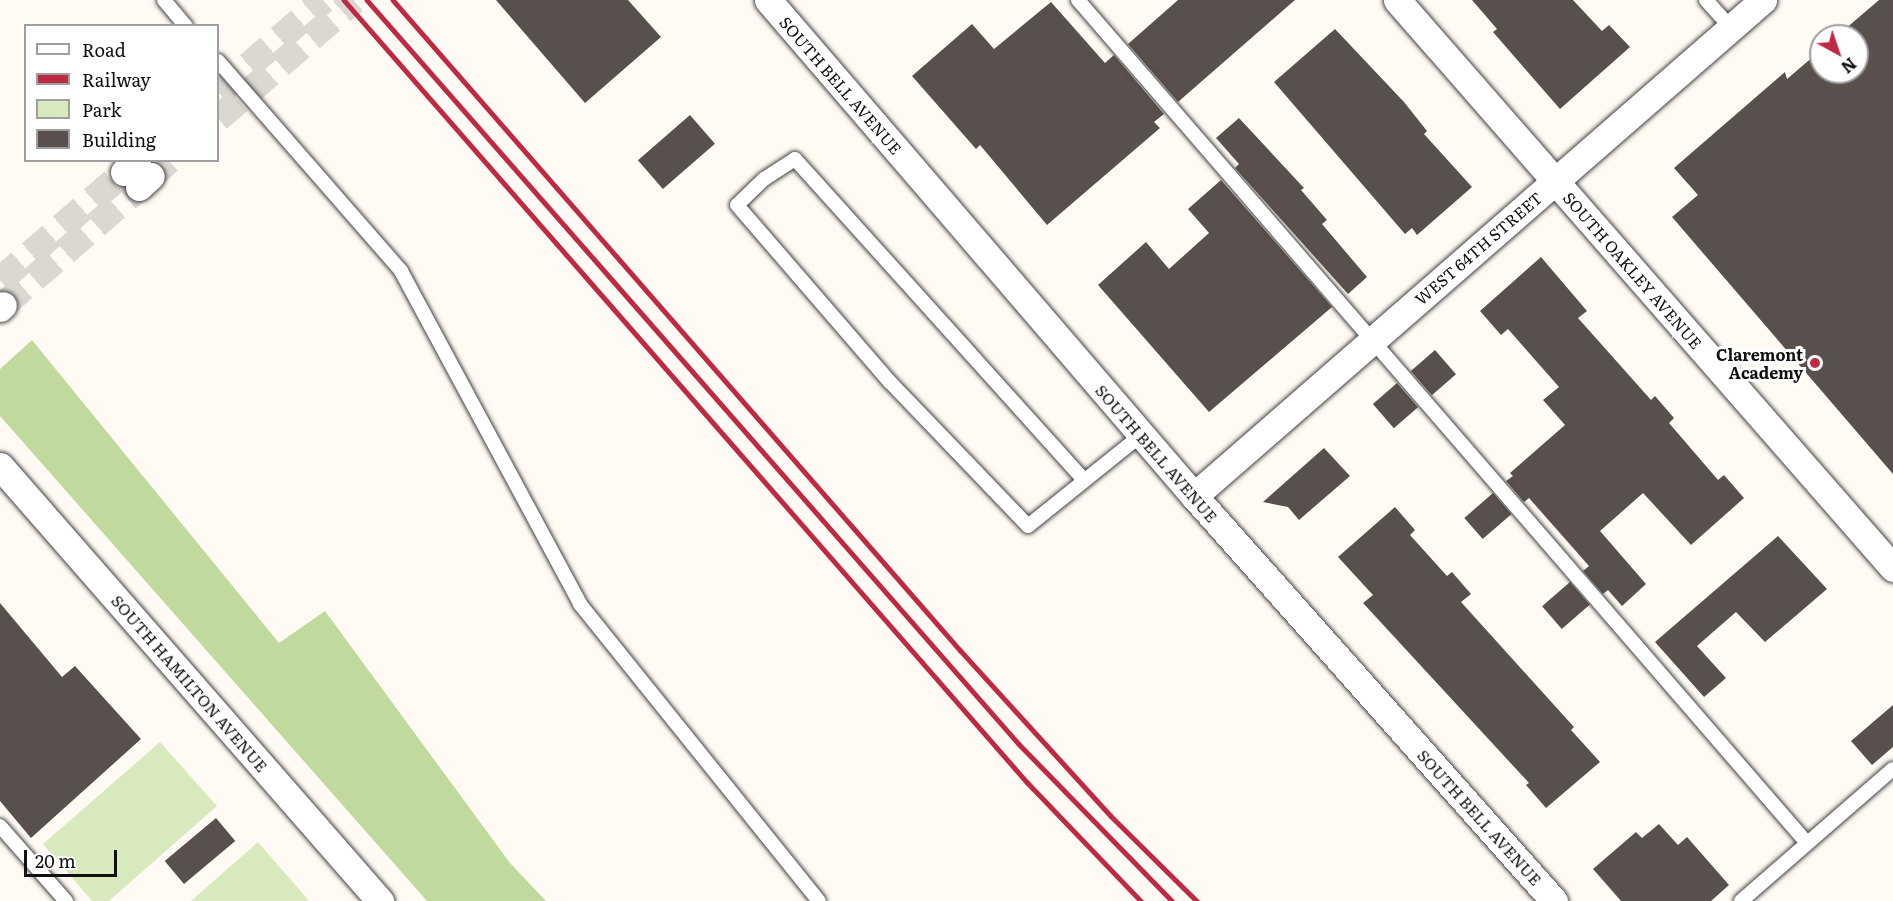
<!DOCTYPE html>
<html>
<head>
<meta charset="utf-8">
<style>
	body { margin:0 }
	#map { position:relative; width:1893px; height:901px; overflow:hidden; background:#fffbf4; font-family:Literata,serif }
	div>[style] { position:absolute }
	.green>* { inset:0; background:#d9e9be }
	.forest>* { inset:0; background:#c0da9d }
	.building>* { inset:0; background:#59504d; transform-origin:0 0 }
	.minor-tunnel>* { height:27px; margin-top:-13.5px; transform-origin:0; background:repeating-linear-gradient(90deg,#dbd8d2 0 27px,transparent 0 41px) }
	.roads { filter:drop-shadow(0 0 2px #434343) drop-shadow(0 0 2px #434343) }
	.service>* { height:14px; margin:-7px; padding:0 7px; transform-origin:7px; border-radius:7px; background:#fff }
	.minor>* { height:27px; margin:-13.5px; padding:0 13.5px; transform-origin:13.5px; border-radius:13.5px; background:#fff }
	.rail>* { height:4.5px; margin:-2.25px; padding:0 2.25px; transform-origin:2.25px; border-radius:2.25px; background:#bf2a43 }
	.dots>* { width:16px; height:16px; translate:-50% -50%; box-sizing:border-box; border:3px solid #fff; border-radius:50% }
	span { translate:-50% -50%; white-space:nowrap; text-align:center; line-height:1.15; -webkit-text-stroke:6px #fff; paint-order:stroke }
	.street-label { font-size:16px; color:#101010 }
	.poi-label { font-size:16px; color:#101010; font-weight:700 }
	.right { translate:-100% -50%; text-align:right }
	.legend { position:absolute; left:24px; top:24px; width:195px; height:138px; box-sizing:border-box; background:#fff; border:2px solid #9f9f9f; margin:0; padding:8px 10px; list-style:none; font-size:18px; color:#101010 }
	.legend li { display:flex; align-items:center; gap:12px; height:30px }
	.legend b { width:30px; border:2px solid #9f9f9f }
	.north { position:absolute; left:1809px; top:24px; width:60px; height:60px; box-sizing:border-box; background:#fff; border:2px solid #9f9f9f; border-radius:50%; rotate:140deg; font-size:16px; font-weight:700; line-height:24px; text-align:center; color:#101010 }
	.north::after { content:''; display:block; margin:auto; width:21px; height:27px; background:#bf2a43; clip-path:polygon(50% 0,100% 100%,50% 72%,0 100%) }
	.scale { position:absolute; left:24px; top:850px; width:93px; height:27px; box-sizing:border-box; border:3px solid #101010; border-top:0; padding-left:8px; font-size:18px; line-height:21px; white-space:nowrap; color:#101010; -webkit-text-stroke:4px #fff; paint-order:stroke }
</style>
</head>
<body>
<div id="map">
	<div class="green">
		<div style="clip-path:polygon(160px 742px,217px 806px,109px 901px,92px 901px,43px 844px)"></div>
		<div style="clip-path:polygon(258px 842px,309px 901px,191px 901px)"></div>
	</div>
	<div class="forest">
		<div style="clip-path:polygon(32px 340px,279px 643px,325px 611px,510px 863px,546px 901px,427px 901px,0 416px,0 369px)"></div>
	</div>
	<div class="building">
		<div style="clip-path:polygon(496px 0,628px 0,661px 37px,585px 103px)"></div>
		<div style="clip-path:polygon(1178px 0,1295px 0,1178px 102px,1128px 44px)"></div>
		<div style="clip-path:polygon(1472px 0,1573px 0,1602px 31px,1609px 25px,1630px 47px,1560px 109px,1493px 32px,1497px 29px)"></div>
		<div style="clip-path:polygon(1879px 0,1893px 0,1893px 474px,1672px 217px,1698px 195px,1674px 168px,1785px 72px,1787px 79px,1821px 50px,1821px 72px,1857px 72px,1857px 36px,1837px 36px)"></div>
		<div style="clip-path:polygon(1051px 2px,1105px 63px,1114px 55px,1164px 114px,1154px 122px,1160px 128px,1047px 225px,980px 145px,976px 149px,912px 76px,972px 24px,994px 49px)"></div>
		<div style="clip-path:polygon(1335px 29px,1404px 102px,1427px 131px,1424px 134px,1472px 187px,1417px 235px,1412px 228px,1405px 234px,1274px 82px)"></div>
		<div style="left:690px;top:115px;width:38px;height:69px;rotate:49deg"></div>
		<div style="clip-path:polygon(1239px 118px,1304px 188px,1301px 190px,1327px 220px,1322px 224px,1367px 277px,1348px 294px,1235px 168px,1239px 164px,1216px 138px)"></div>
		<div style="clip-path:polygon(1221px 180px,1332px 307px,1209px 412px,1098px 285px,1146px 242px,1169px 269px,1209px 233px,1188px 209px)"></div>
		<div style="clip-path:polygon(1541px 257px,1587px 311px,1578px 318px,1651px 400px,1655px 396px,1674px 418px,1669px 423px,1718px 480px,1724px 475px,1744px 498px,1691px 545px,1643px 493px,1600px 531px,1646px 584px,1622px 606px,1608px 590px,1603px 594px,1583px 571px,1589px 566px,1529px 498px,1524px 502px,1506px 481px,1513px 476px,1510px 473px,1565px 425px,1543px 400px,1559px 387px,1508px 329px,1501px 335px,1480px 311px)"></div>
		<div style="left:1435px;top:350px;width:32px;height:32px;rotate:49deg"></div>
		<div style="left:1397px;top:383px;width:32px;height:32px;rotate:49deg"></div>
		<div style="clip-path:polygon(1324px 448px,1350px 476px,1299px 520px,1288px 507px,1263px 502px)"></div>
		<div style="left:1493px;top:493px;width:28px;height:38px;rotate:49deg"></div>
		<div style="clip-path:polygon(1395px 507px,1415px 530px,1410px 535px,1447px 576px,1452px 572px,1471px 594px,1461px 602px,1574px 727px,1571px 730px,1600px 762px,1546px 808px,1526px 785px,1529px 783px,1363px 603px,1373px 595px,1338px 557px)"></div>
		<div style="clip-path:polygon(1778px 536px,1827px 589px,1765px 642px,1736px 612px,1697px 646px,1726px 678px,1704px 697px,1655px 642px)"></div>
		<div style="left:1570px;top:582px;width:30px;height:37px;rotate:49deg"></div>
		<div style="clip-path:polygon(0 603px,62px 677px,75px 666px,141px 739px,31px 838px,0 801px)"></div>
		<div style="clip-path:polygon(1893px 705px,1893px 747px,1872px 765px,1851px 741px)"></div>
		<div style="left:216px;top:818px;width:30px;height:67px;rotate:50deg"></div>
		<div style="clip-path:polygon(1659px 824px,1678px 845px,1687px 837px,1729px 885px,1711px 901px,1621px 901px,1593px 869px,1636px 832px,1642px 838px)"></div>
	</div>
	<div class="minor-tunnel">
		<div style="left:218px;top:92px;width:140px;rotate:-41.2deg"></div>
		<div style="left:218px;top:118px;width:180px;rotate:-40.9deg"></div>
		<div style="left:151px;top:176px;width:24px;rotate:-42deg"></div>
		<div style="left:0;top:280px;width:164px;rotate:-41.1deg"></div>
		<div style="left:3px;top:305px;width:180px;rotate:-40.9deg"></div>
	</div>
	<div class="roads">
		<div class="service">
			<div style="left:164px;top:0;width:34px;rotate:50deg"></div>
			<div style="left:1078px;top:0;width:1114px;rotate:49.15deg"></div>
			<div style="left:1706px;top:0;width:38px;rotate:48deg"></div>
			<div style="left:218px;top:61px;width:279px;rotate:48.9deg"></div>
			<div style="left:401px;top:271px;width:378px;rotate:61.7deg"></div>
			<div style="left:580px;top:604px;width:381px;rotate:51.2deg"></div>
			<div style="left:1084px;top:480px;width:432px;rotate:-132deg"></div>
			<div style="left:795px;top:159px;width:37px;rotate:147deg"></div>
			<div style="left:764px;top:179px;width:37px;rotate:136deg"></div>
			<div style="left:737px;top:205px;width:234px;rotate:49.2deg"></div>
			<div style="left:890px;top:382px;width:199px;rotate:46.2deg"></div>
			<div style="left:1028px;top:526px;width:145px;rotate:-38.8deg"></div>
			<div style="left:0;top:826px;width:100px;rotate:48.7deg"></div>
			<div style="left:1741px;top:901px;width:201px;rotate:-41deg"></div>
		</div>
		<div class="minor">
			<div style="left:768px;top:0;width:654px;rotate:49.34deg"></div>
			<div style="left:1194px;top:496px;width:542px;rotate:48.37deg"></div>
			<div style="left:1397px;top:0;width:754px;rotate:48.87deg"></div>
			<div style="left:124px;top:172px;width:17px;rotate:-40deg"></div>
			<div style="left:139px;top:187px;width:16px;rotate:-43deg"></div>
			<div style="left:0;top:308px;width:4px;rotate:-45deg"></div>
			<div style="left:0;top:466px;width:578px;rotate:48.86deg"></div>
			<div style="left:1194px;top:496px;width:755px;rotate:-41.08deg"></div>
		</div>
	</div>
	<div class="rail">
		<div style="left:344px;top:0;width:1038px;rotate:48.87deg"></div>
		<div style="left:1027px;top:782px;width:165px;rotate:46.2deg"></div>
		<div style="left:367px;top:0;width:989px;rotate:48.77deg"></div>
		<div style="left:1019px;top:744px;width:219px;rotate:45.7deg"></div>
		<div style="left:393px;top:0;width:863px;rotate:48.9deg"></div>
		<div style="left:960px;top:650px;width:224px;rotate:47.7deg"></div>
		<div style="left:1111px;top:816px;width:121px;rotate:44.7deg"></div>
	</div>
	<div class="dots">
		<div style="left:1815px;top:363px;background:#bf2a43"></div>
	</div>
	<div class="street-label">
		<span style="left:841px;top:85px;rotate:49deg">SOUTH BELL AVENUE</span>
		<span style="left:1478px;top:248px;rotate:-41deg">WEST 64TH STREET</span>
		<span style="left:1633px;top:270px;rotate:49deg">SOUTH OAKLEY AVENUE</span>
		<span style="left:1157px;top:453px;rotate:49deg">SOUTH BELL AVENUE</span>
		<span style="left:190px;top:683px;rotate:49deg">SOUTH HAMILTON AVENUE</span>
		<span style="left:1480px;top:817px;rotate:48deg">SOUTH BELL AVENUE</span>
	</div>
	<div class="poi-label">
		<span class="right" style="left:1803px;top:363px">Claremont<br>Academy</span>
	</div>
	<ul class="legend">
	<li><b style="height:8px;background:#fff"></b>Road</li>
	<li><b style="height:8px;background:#bf2a43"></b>Railway</li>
	<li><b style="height:16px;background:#d9e9be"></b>Park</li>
	<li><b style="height:16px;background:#59504d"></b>Building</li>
	</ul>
	<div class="north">N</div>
	<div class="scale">20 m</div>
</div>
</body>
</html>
